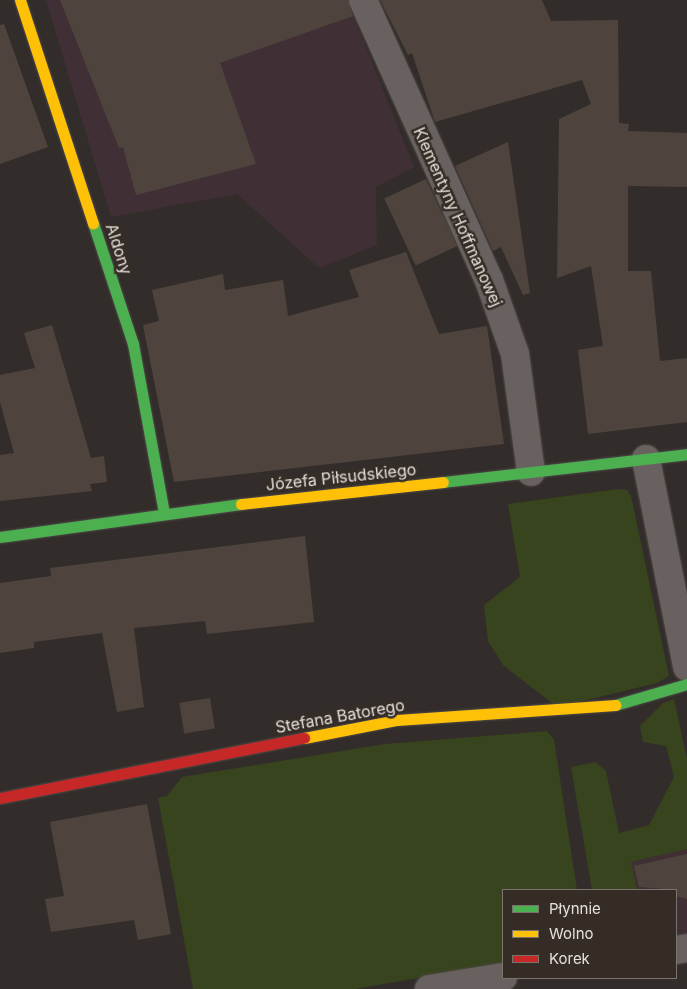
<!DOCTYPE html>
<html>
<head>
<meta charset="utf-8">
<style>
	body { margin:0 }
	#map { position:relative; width:687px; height:989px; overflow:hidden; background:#322d2a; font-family:Inter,sans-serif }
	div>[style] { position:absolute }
	.commercial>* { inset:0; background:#402f35 }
	.green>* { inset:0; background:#38441d }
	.building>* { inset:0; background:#4e443d; transform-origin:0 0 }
	.roads { filter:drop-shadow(0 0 1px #4e4947) drop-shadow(0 0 1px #4e4947) }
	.street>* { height:28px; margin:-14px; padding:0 14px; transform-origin:14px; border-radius:14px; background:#696160 }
	.fast>* { height:11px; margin:-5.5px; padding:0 5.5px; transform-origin:5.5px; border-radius:5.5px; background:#4caf50 }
	.slow>* { height:11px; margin:-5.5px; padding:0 5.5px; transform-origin:5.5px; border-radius:5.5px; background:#ffc107 }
	.jam>* { height:11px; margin:-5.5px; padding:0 5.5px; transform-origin:5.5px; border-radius:5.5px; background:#c62828 }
	span { translate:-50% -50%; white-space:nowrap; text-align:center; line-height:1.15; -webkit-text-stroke:5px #352c26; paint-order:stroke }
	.street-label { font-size:16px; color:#e5dfdb }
	.legend { position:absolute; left:502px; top:889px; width:175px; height:90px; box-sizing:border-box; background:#352c26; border:1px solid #7b746e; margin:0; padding:6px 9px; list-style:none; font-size:15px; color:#e5dfdb }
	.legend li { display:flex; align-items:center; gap:10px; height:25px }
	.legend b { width:25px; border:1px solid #7b746e }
</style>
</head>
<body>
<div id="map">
	<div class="commercial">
		<div style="clip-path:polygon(46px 0,347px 0,414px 167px,376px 187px,377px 245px,319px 268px,237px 194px,111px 217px)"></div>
		<div style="clip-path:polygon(687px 849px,687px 938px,676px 939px,676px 890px,637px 890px,630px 862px)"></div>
	</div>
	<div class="green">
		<div style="clip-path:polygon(618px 489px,627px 490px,631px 496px,669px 676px,657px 683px,557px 707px,503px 665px,488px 641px,484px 605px,520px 577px,508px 504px)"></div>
		<div style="clip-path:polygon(674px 699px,687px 759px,687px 849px,631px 862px,637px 890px,592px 890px,571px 767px,596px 762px,606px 771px,619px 833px,649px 825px,674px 777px,666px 746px,643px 742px,640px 726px,663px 703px)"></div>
		<div style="clip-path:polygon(547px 731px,554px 740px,577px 890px,503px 890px,503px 963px,355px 989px,193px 989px,158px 798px,167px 796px,182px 777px,385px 744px)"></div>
	</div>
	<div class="building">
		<div style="clip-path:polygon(60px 0,348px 0,353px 16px,220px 63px,256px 164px,136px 195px,123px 147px,119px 148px)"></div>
		<div style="clip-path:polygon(380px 0,542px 0,551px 21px,618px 20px,619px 123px,629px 124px,628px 131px,687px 133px,687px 187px,628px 186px,628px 271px,651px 271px,660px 361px,687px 358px,687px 422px,588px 434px,578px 350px,603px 346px,591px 266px,557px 278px,559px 119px,591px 104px,582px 80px,435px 122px,412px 53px,408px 55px)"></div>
		<div style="clip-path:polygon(4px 24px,48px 147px,0 164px,0 25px)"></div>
		<div style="clip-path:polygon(508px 142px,530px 293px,523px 295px,501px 247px,493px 251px,455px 166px)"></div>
		<div style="left:426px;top:179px;width:74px;height:46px;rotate:65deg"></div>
		<div style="clip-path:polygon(406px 252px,439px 334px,487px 326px,504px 444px,174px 482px,143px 325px,159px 321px,152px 290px,223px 274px,225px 290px,283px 280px,288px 316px,359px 297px,349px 270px)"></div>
		<div style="clip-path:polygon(52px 325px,91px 458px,104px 456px,107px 482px,90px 484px,92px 491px,0 501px,0 455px,14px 453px,0 402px,0 375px,35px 368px,24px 333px)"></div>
		<div style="clip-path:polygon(305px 536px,314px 622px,207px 634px,205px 621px,134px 628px,144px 707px,117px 712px,102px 633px,34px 642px,34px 648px,0 653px,0 583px,51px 576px,50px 568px)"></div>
		<div style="left:210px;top:698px;width:31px;height:31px;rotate:81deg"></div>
		<div style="clip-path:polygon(147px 804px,171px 934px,138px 940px,134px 920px,51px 932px,45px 899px,64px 896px,50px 822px)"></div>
		<div style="clip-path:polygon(687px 854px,687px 899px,676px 896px,676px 890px,639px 887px,634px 866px)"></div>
	</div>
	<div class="roads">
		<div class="street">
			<div style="left:363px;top:0;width:307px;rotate:65.8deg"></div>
			<div style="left:489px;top:280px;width:78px;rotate:70.6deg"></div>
			<div style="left:515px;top:354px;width:119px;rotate:82.3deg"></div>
			<div style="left:646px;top:459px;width:212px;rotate:78.8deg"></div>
			<div style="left:676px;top:950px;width:11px;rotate:-10deg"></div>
			<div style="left:429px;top:989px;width:75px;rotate:-9.2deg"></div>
		</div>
		<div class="fast">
			<div style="left:93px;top:223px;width:127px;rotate:71.7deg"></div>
			<div style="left:133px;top:344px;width:172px;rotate:79.6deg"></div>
			<div style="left:443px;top:482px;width:246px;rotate:-6.5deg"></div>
			<div style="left:0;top:537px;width:243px;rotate:-7.8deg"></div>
			<div style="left:615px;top:705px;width:75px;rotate:-16.3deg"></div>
		</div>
		<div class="slow">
			<div style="left:20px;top:0;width:235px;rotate:71.9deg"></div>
			<div style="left:241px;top:504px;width:203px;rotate:-6.2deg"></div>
			<div style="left:304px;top:738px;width:95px;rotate:-11deg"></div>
			<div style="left:397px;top:720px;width:219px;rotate:-3.9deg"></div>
		</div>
		<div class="jam">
			<div style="left:0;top:798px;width:310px;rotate:-11.2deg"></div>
		</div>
	</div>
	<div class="street-label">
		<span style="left:458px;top:217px;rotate:66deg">Klementyny Hoffmanowej</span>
		<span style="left:119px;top:249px;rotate:72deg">Aldony</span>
		<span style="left:341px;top:477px;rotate:-6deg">Józefa Piłsudskiego</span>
		<span style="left:340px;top:716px;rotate:-10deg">Stefana Batorego</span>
	</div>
	<ul class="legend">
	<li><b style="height:6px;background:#4caf50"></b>Płynnie</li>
	<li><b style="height:6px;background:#ffc107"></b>Wolno</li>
	<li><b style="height:6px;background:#c62828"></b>Korek</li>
	</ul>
</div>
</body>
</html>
